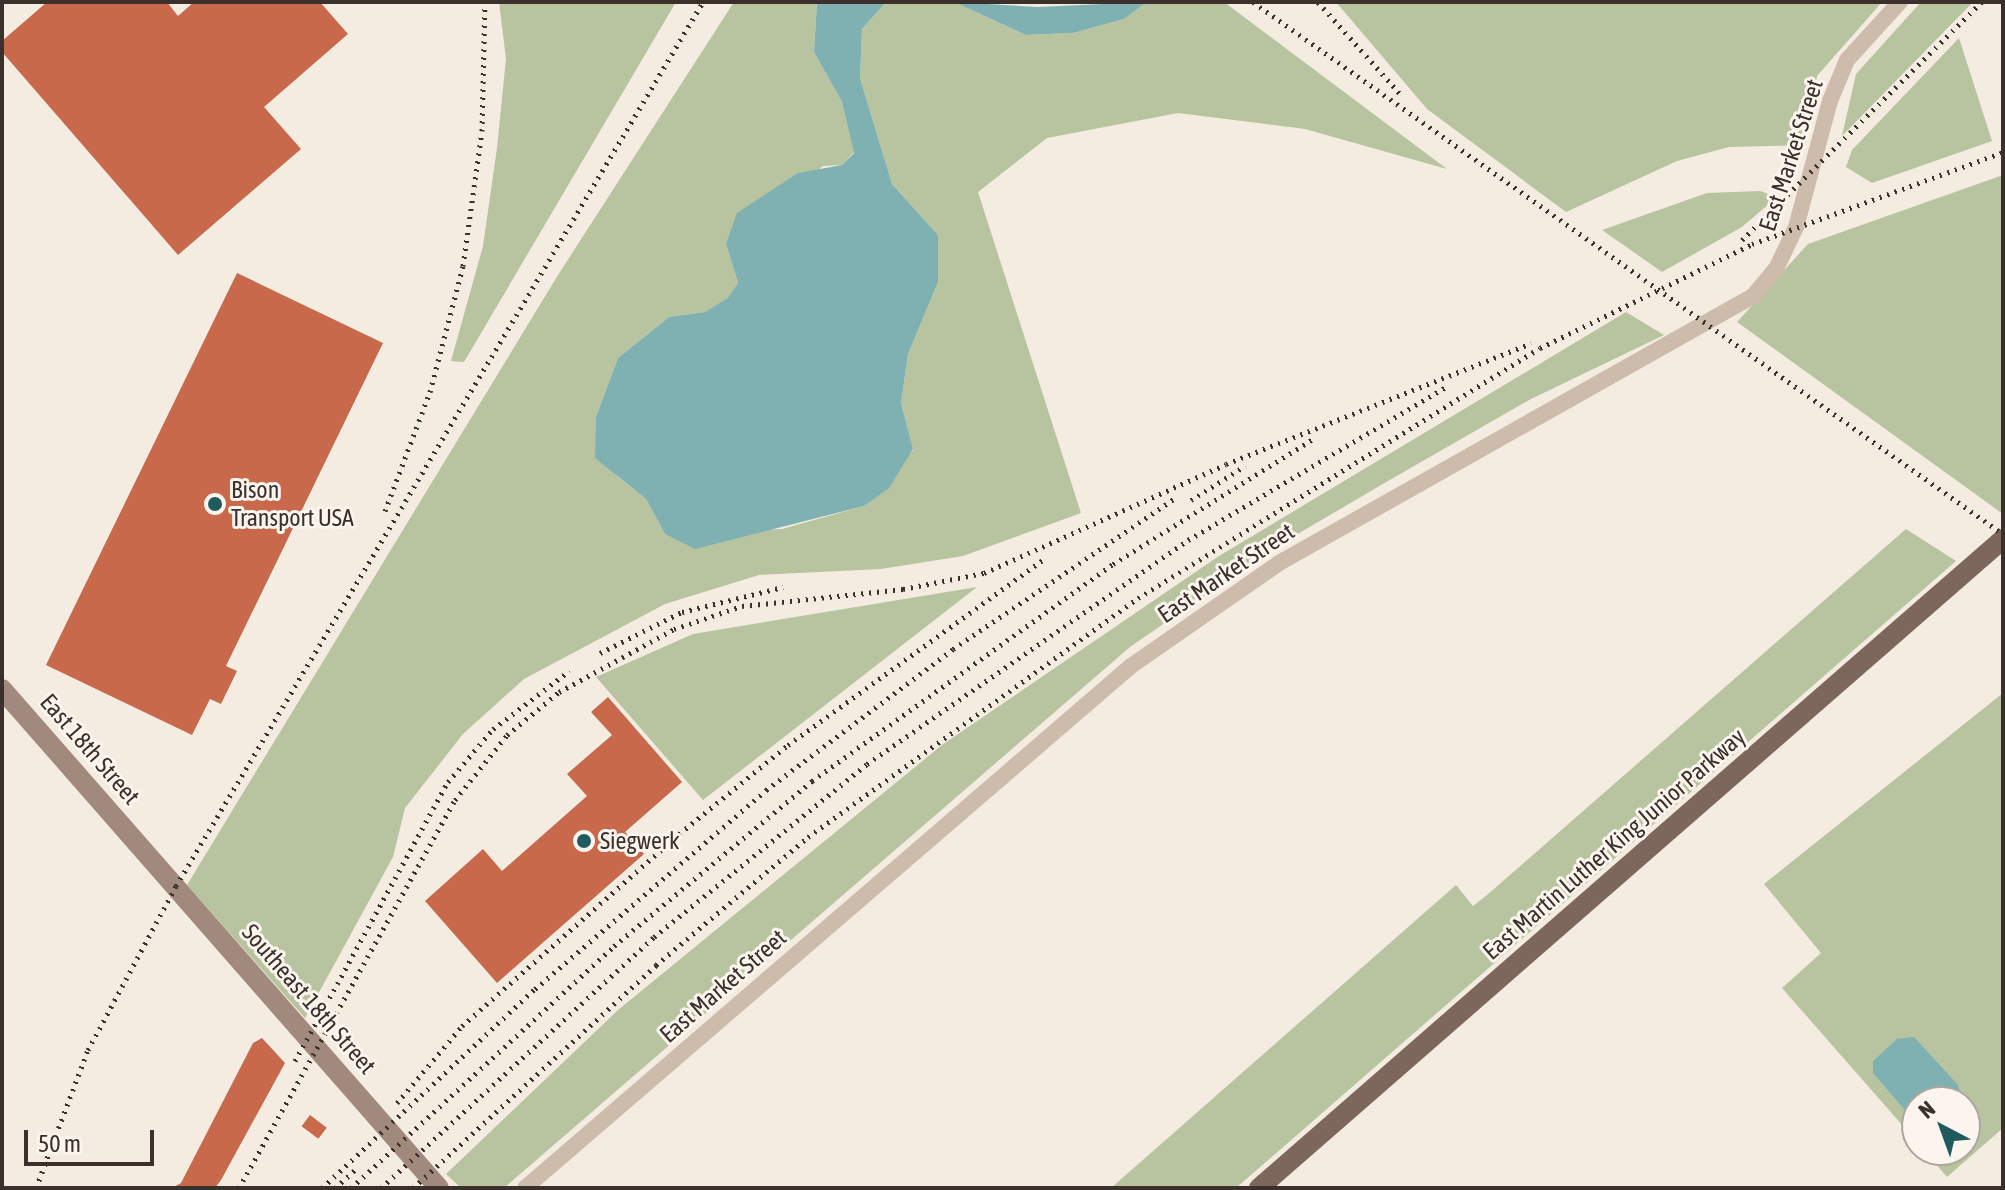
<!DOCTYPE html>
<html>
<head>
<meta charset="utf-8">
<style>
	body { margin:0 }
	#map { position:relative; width:2005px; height:1190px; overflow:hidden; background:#f4ebe1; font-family:"Asap Condensed",sans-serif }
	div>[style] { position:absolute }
	.green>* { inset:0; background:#b8c4a0 }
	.water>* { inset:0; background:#7fb0b2 }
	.building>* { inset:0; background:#c8694b; transform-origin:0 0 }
	.street>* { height:16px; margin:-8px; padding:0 8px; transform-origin:8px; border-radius:8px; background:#cdbbac }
	.secondary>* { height:20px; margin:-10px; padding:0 10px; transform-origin:10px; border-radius:10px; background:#a18a7d }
	.primary>* { height:20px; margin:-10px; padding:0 10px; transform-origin:10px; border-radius:10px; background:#7d675c }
	.rail>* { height:5px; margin-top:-2.5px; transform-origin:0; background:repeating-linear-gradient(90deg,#3b302b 0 2px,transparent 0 8px) }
	.dots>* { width:22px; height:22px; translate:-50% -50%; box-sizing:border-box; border:4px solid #fbf5ee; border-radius:50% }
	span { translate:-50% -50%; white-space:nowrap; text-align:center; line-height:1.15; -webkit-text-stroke:6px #fbf5ee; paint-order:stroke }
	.street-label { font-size:24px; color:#3b302b }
	.poi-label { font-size:24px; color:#3b302b }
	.left { translate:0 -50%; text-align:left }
	.frame { position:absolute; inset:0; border:4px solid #3b302b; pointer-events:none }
	.north { position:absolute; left:1901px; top:1086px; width:80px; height:80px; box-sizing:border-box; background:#fbf5ee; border:2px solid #aea6a0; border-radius:50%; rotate:319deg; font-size:22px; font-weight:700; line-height:32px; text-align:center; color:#3b302b }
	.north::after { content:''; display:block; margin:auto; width:28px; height:36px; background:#1f5a5e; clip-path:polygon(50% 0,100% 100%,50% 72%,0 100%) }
	.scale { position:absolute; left:24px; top:1130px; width:130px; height:36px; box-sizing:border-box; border:4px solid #3b302b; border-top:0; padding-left:10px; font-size:24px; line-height:28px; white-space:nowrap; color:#3b302b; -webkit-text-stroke:6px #fbf5ee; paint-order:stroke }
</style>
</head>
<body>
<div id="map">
	<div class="green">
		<div style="clip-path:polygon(499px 2px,676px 2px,464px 362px,451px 361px,483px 246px,497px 148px,506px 59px)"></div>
		<div style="clip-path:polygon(734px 2px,817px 2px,814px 52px,842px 102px,854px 152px,842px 165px,823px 166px,726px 244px,738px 283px,728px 299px,705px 312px,669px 317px,618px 358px,596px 417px,617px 476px,646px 499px,665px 534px,782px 529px,864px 506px,913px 450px,901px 403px,908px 354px,938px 282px,938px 235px,892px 184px,860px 78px,862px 29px,886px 2px,954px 2px,1026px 35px,1073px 33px,1124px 19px,1147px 2px,1224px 2px,1447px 169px,1305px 129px,1178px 113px,1047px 138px,978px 192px,1081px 513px,963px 556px,881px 569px,759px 575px,665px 604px,524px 679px,463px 734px,405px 808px,393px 857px,305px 1018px,187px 885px,558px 275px)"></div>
		<div style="clip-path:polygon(1336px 2px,1882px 2px,1817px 76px,1805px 145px,1729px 147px,1677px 161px,1566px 212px,1427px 109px)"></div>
		<div style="clip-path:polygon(1921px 2px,1973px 2px,1842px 136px,1856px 74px)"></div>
		<div style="clip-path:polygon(1959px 38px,1992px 141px,1872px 183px,1846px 167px,1852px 150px)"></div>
		<div style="clip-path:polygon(2003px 175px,2003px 514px,1737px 322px,1808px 244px)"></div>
		<div style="clip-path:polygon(1760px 191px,1777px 197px,1742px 227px,1662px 272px,1602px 230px,1707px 193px)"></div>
		<div style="clip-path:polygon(1626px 312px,1664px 335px,1531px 399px,1388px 481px,1272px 549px,1130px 647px,504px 1188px,461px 1188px,446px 1174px,618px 1010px,942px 745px,1219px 556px)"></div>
		<div style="clip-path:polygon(1906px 529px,1956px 561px,1236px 1188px,1111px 1188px,1456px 885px,1473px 906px,1487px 895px)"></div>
		<div style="clip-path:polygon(977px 587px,703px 800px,596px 677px,693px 634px)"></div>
		<div style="clip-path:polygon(2003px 693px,2003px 1128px,1947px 1177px,1924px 1150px,1965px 1150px,1965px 1102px,1917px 1102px,1917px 1142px,1782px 988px,1821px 953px,1764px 884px)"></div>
	</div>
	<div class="water">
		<div style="clip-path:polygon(817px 2px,886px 2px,862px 29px,860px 78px,892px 184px,938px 235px,938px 282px,908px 354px,901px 403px,913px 449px,889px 488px,864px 506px,695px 549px,665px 534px,646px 499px,595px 458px,596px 417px,618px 358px,669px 317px,705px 312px,728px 298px,738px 283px,726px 244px,737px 213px,798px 173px,842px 165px,854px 153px,842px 102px,814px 52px)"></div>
		<div style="clip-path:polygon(954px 2px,1038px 7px,1147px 2px,1124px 19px,1073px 33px,1026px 35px)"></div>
		<div style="clip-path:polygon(1914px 1037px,1958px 1085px,1963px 1102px,1917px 1102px,1917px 1124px,1873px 1073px,1873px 1061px,1897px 1039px)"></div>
	</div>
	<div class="building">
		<div style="clip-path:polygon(47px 2px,167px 2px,178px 16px,194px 2px,320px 2px,348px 34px,264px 107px,301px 149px,178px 255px,2px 52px,2px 41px)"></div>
		<div style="clip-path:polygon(237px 273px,383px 343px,226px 666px,237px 671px,221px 704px,210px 699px,192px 735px,46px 665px)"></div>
		<div style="clip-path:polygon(608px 697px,682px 782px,625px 832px,644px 854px,497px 983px,425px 901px,483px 849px,502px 871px,587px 796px,567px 774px,612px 735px,591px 712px)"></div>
		<div style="clip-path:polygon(262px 1038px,285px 1063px,221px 1180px,215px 1188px,172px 1188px,181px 1183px,253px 1043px)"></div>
		<div style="left:310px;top:1115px;width:21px;height:14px;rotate:37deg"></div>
	</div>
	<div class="street">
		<div style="left:525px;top:1188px;width:800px;rotate:-40.74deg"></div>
		<div style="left:1131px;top:666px;width:180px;rotate:-34.8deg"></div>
		<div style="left:1279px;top:563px;width:544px;rotate:-29.39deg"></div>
		<div style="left:1753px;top:296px;width:35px;rotate:-50deg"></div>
		<div style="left:1776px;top:269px;width:47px;rotate:-64.5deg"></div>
		<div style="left:1796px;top:227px;width:131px;rotate:-74.9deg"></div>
		<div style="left:1830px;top:101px;width:44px;rotate:-67.5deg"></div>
		<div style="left:1847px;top:60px;width:79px;rotate:-47.6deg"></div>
	</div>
	<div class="secondary">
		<div style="left:2px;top:689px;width:663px;rotate:48.79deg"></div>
	</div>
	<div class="primary">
		<div style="left:1259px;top:1188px;width:987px;rotate:-41.1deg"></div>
	</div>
	<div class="rail">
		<div style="left:1253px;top:2px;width:920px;rotate:35.35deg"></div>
		<div style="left:1318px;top:2px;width:127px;rotate:48.2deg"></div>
		<div style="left:1742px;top:240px;width:338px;rotate:-44.8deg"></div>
		<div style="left:1191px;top:500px;width:64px;rotate:-32.2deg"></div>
		<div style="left:385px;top:511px;width:127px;rotate:-69.3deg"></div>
		<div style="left:430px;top:392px;width:130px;rotate:-75.3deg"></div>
		<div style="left:463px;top:266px;width:136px;rotate:-82deg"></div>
		<div style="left:482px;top:131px;width:129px;rotate:-88.7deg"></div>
		<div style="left:600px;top:653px;width:92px;rotate:-26.6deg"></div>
		<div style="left:682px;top:612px;width:104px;rotate:-13.9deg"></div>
		<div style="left:295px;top:1061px;width:318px;rotate:-61.3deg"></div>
		<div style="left:448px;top:782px;width:70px;rotate:-49.7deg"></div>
		<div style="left:493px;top:729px;width:96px;rotate:-37.3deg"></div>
		<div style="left:397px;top:1103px;width:101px;rotate:-49.8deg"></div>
		<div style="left:462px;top:1026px;width:282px;rotate:-41.5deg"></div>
		<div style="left:673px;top:839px;width:149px;rotate:-39.3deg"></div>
		<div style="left:788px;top:745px;width:316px;rotate:-36deg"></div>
		<div style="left:36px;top:1188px;width:147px;rotate:-69.4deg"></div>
		<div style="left:88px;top:1050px;width:186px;rotate:-61.8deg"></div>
		<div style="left:176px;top:886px;width:1029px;rotate:-59.2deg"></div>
		<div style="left:239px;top:1188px;width:444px;rotate:-60.9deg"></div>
		<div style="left:455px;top:800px;width:83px;rotate:-51.3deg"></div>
		<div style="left:507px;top:735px;width:67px;rotate:-39.6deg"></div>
		<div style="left:559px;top:692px;width:131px;rotate:-28.7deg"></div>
		<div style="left:674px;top:629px;width:72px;rotate:-18.7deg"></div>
		<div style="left:742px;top:606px;width:162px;rotate:-6deg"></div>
		<div style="left:903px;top:589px;width:83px;rotate:-11.2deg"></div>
		<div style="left:984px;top:573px;width:265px;rotate:-24.2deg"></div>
		<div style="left:1226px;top:464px;width:328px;rotate:-21.6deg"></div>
		<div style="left:322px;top:1188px;width:291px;rotate:-43.1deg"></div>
		<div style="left:535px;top:989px;width:305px;rotate:-40.7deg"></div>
		<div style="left:766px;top:790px;width:234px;rotate:-37deg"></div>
		<div style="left:953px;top:649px;width:271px;rotate:-34.2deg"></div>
		<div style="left:335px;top:1188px;width:28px;rotate:-42deg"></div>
		<div style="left:351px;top:1188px;width:357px;rotate:-42.6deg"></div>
		<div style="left:614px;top:946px;width:258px;rotate:-39.8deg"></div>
		<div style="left:812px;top:781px;width:371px;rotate:-35.8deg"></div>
		<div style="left:1113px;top:564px;width:236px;rotate:-32deg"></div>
		<div style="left:381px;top:1188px;width:371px;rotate:-42.6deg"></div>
		<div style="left:654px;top:937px;width:274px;rotate:-39.1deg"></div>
		<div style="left:867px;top:764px;width:391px;rotate:-34.9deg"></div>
		<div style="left:1188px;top:540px;width:300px;rotate:-30.7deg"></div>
		<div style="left:413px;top:1188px;width:330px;rotate:-42.5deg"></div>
		<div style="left:656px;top:965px;width:199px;rotate:-40.1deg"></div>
		<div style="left:808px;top:837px;width:407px;rotate:-35.9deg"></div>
		<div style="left:1138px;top:598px;width:473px;rotate:-31.9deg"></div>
		<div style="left:1540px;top:348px;width:236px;rotate:-26.1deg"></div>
		<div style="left:1752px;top:244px;width:267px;rotate:-20.1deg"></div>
	</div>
	<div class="dots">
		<div style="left:215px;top:504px;background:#1f5a5e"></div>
		<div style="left:584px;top:841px;background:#1f5a5e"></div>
	</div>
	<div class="street-label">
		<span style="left:1791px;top:155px;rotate:-72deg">East Market Street</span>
		<span style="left:1226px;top:573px;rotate:-34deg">East Market Street</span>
		<span style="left:90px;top:749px;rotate:49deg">East 18th Street</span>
		<span style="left:1614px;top:844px;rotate:-41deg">East Martin Luther King Junior Parkway</span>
		<span style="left:723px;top:986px;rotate:-41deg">East Market Street</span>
		<span style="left:309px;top:999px;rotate:49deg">Southeast 18th Street</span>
	</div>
	<div class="poi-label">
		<span class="left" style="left:231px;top:504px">Bison<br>Transport USA</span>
		<span class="left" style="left:600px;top:841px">Siegwerk</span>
	</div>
	<div class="frame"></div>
	<div class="north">N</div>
	<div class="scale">50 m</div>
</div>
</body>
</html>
